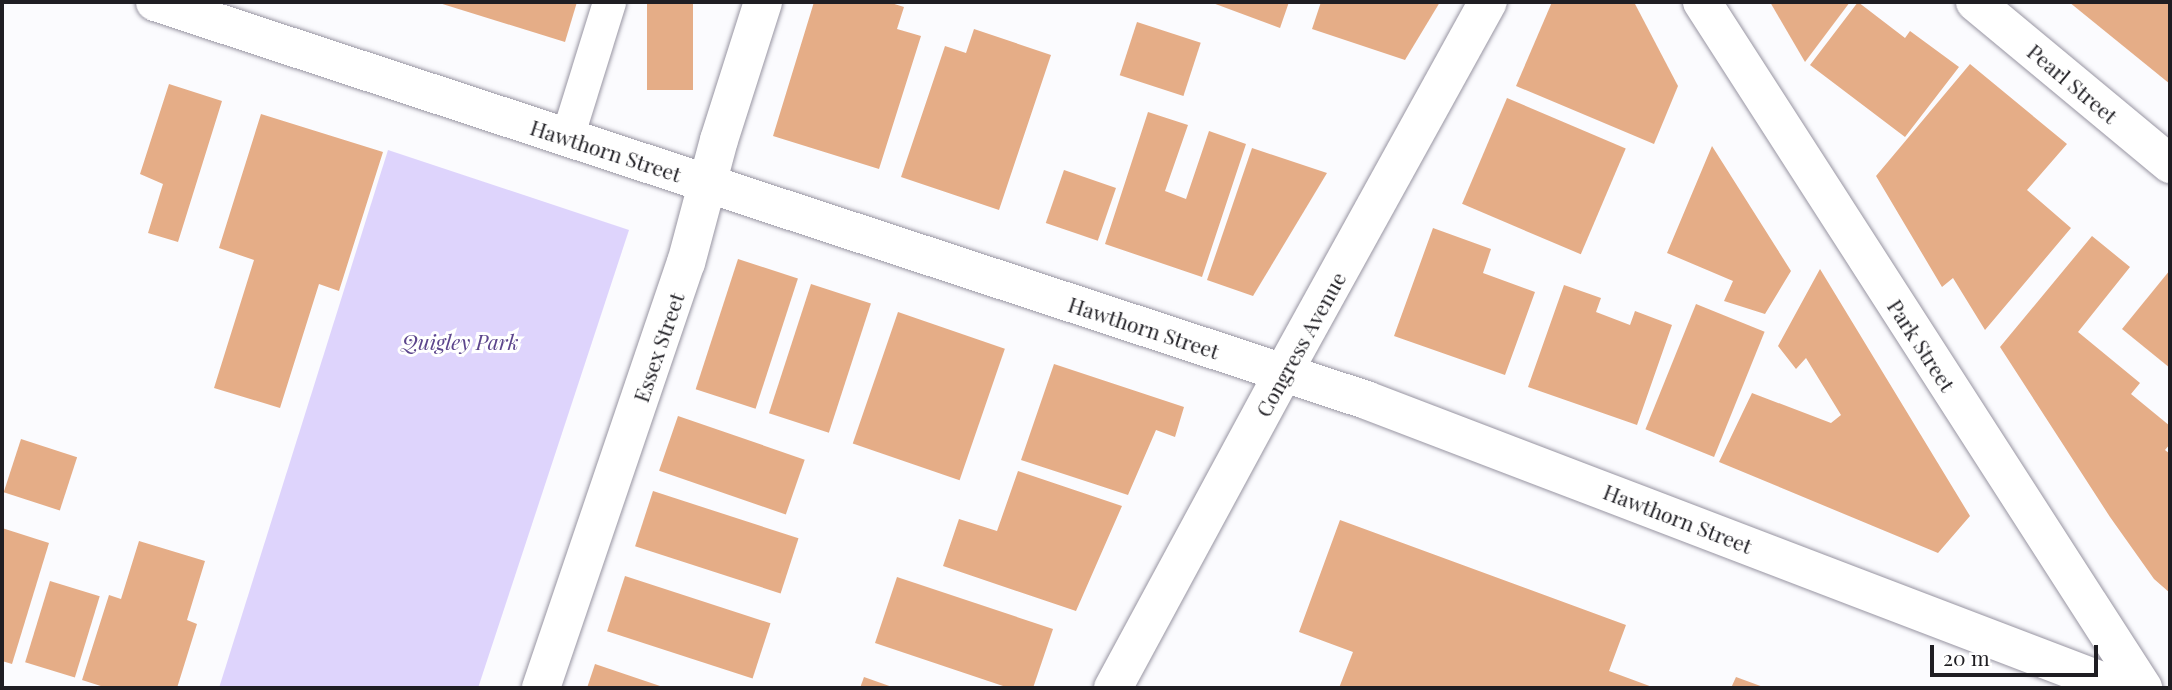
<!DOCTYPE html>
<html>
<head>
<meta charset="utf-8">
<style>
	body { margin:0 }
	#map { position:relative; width:2172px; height:690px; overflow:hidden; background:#fbfbfe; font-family:"Playfair Display",serif }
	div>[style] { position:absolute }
	.green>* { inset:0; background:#ded4fc }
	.building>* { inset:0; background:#e5ad87; transform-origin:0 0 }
	.roads { filter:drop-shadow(0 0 2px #9895a2) drop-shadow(0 0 2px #9895a2) }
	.service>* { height:33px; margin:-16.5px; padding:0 16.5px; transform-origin:16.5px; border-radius:16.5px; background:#fff }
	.minor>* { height:38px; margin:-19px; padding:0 19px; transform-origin:19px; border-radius:19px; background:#fff }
	.tertiary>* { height:38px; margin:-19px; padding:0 19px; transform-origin:19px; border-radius:19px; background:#fff }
	.primary>* { height:38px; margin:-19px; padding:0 19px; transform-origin:19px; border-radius:19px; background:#fff }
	span { translate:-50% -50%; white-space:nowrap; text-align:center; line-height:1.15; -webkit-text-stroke:6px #fff; paint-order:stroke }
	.street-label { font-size:21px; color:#1f1e23 }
	.park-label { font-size:21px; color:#5c458c; font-style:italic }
	.frame { position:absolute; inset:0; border:4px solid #1f1e23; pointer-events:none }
	.scale { position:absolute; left:1930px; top:645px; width:168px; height:32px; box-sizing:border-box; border:4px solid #1f1e23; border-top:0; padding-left:9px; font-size:21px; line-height:24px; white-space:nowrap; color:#1f1e23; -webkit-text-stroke:5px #fff; paint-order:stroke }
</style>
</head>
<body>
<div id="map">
	<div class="green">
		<div style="clip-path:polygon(388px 150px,629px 230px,478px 688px,219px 688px)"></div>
	</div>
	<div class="building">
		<div style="clip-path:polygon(436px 2px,577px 2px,565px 42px)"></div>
		<div style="left:647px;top:2px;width:46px;height:88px"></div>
		<div style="clip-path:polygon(814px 2px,888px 2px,904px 7px,897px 29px,921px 36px,879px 169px,773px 136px)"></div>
		<div style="clip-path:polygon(1210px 2px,1289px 2px,1280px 28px)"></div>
		<div style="clip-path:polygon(1321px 2px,1440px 2px,1405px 60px,1312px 29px)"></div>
		<div style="clip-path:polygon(1552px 2px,1634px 2px,1678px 86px,1654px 144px,1516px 86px)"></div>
		<div style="clip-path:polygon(1770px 2px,1850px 2px,1805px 62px)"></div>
		<div style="clip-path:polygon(1858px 2px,1905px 38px,1910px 31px,1959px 67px,1905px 137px,1810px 65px)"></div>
		<div style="clip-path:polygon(2069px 2px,2170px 2px,2170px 84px)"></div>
		<div style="left:1137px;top:22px;width:67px;height:56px;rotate:18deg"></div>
		<div style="clip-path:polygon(974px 29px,1051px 55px,999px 210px,901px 177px,945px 46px,966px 53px)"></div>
		<div style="clip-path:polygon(1970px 64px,2067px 144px,2027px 190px,2071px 228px,1985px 330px,1953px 278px,1942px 287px,1876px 176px)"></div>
		<div style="clip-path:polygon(169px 84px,222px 101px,178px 242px,148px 233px,163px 184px,140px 174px)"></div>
		<div style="left:1507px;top:98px;width:129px;height:115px;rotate:23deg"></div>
		<div style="clip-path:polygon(1148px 112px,1188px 125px,1165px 191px,1186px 199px,1209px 131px,1246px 144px,1202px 277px,1105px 244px)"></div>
		<div style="clip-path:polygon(261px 114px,383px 152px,339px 291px,319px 284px,280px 408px,214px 388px,254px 260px,219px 248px)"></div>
		<div style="clip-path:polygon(1712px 146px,1791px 271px,1765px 314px,1724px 301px,1733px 281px,1667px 253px)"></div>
		<div style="clip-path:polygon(1252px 148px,1327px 173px,1253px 296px,1207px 280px)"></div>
		<div style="left:1064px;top:170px;width:55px;height:56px;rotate:19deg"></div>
		<div style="clip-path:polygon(1433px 228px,1491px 249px,1483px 273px,1535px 292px,1505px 375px,1394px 336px)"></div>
		<div style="clip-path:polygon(2092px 236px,2130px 267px,2078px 332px,2140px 383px,2131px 394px,2170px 426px,2170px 444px,2165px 450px,2170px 454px,2170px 593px,2154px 579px,2110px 517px,2000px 347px)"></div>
		<div style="left:738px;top:259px;width:63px;height:137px;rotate:18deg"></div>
		<div style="clip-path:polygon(1820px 269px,1970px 516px,1938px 553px,1719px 462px,1752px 393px,1831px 423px,1841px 415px,1806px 358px,1796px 369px,1778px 346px)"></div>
		<div style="clip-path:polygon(2170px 270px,2170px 368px,2122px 329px)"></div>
		<div style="left:811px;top:284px;width:63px;height:136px;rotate:18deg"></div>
		<div style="clip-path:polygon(1564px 285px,1601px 298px,1596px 312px,1630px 325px,1635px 311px,1672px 325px,1637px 425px,1528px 387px)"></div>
		<div style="left:1696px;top:304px;width:74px;height:135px;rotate:22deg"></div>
		<div style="left:898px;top:312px;width:113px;height:139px;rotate:19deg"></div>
		<div style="clip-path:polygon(1054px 364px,1184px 407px,1175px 437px,1156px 430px,1128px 495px,1021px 460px)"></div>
		<div style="left:678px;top:416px;width:134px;height:58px;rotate:19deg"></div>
		<div style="left:21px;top:439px;width:59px;height:56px;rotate:18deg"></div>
		<div style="clip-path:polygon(1018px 471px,1122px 506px,1076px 611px,943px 566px,959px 519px,997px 531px)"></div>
		<div style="left:653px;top:491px;width:153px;height:58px;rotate:18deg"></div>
		<div style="clip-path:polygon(1340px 520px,1626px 625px,1609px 671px,1655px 688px,1339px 688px,1353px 652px,1299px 632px)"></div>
		<div style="clip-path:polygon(2px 528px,49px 543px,12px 664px,2px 661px)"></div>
		<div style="clip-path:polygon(139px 541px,205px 561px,187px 620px,197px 624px,177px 688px,107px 688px,82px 680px,109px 595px,121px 599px)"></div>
		<div style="left:625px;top:576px;width:153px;height:58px;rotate:18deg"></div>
		<div style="clip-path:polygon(897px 577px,1053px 629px,1033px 688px,1009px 688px,875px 643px)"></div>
		<div style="left:50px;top:581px;width:52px;height:85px;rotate:17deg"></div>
		<div style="clip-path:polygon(595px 664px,666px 688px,587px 688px)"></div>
		<div style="clip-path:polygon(864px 677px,895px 688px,860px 688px)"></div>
		<div style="clip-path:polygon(1736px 677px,1766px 688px,1731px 688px)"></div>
	</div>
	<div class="roads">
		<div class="service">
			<div style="left:567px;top:137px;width:141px;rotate:-72.7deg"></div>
		</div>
		<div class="minor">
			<div style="left:1975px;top:2px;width:254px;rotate:39.7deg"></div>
			<div style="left:541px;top:688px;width:449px;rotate:-71.2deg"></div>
			<div style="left:686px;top:263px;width:127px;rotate:-75deg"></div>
			<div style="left:719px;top:140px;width:145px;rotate:-72.3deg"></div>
			<div style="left:1113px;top:688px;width:358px;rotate:-61.6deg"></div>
		</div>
		<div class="tertiary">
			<div style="left:155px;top:2px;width:1275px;rotate:18.19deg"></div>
			<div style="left:1366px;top:400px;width:807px;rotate:20.91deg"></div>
			<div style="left:1283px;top:373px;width:424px;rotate:-61.1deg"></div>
		</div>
		<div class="primary">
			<div style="left:1702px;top:2px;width:816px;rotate:57.26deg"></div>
		</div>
	</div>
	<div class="street-label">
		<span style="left:2073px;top:83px;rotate:40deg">Pearl Street</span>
		<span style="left:606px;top:150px;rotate:18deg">Hawthorn Street</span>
		<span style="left:1144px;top:327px;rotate:18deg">Hawthorn Street</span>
		<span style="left:1300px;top:344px;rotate:-61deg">Congress Avenue</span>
		<span style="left:1922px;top:345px;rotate:57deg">Park Street</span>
		<span style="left:658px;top:347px;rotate:-71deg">Essex Street</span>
		<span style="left:1678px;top:518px;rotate:21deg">Hawthorn Street</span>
	</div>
	<div class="park-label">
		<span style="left:460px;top:341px">Quigley Park</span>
	</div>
	<div class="frame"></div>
	<div class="scale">20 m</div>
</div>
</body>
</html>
